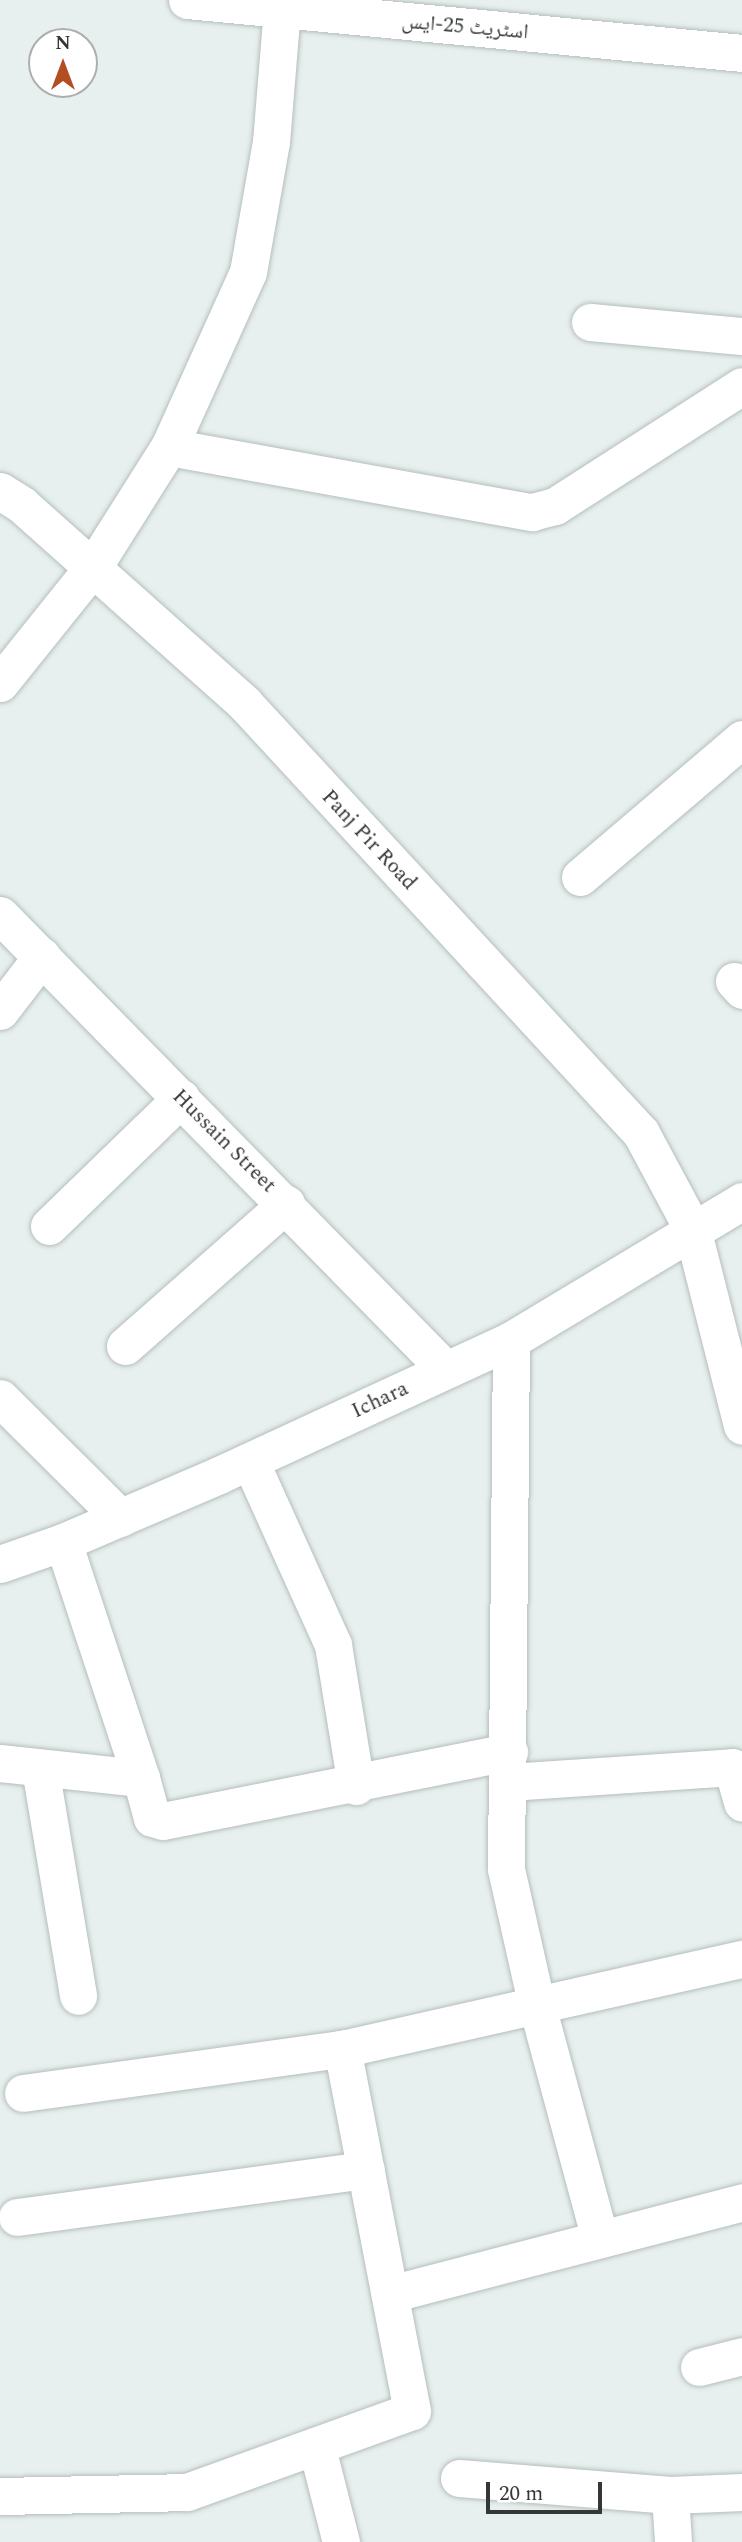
<!DOCTYPE html>
<html>
<head>
<meta charset="utf-8">
<style>
	body { margin:0 }
	#map { position:relative; width:742px; height:2542px; overflow:hidden; background:#e7f0ef; font-family:Spectral,"Noto Naskh Arabic",serif }
	div>[style] { position:absolute }
	.roads { filter:drop-shadow(0 0 2px #b5bebd) drop-shadow(0 0 2px #b5bebd) }
	.minor>* { height:37px; margin:-18.5px; padding:0 18.5px; transform-origin:18.5px; border-radius:18.5px; background:#fff }
	span { translate:-50% -50%; white-space:nowrap; text-align:center; line-height:1.15; -webkit-text-stroke:6px #fff; paint-order:stroke }
	.street-label { font-size:21px; color:#333736 }
	.north { position:absolute; left:28px; top:28px; width:70px; height:70px; box-sizing:border-box; background:#fff; border:2px solid #adafaf; border-radius:50%; rotate:0deg; font-size:19px; font-weight:700; line-height:28px; text-align:center; color:#333736 }
	.north::after { content:''; display:block; margin:auto; width:24px; height:32px; background:#b34d22; clip-path:polygon(50% 0,100% 100%,50% 72%,0 100%) }
	.scale { position:absolute; left:486px; top:2482px; width:116px; height:32px; box-sizing:border-box; border:4px solid #333736; border-top:0; padding-left:9px; font-size:21px; line-height:24px; white-space:nowrap; color:#333736; -webkit-text-stroke:5px #fff; paint-order:stroke }
</style>
</head>
<body>
<div id="map">
	<div class="roads">
		<div class="minor">
			<div style="left:187px;top:0;width:558px;rotate:5.45deg"></div>
			<div style="left:590px;top:322px;width:153px;rotate:5.3deg"></div>
			<div style="left:169px;top:447px;width:369px;rotate:10.2deg"></div>
			<div style="left:532px;top:512px;width:24px;rotate:-15deg"></div>
			<div style="left:555px;top:506px;width:222px;rotate:-32.7deg"></div>
			<div style="left:0;top:491px;width:26px;rotate:32deg"></div>
			<div style="left:22px;top:505px;width:299px;rotate:41.7deg"></div>
			<div style="left:245px;top:704px;width:584px;rotate:47.29deg"></div>
			<div style="left:641px;top:1133px;width:108px;rotate:61.8deg"></div>
			<div style="left:692px;top:1228px;width:204px;rotate:75.8deg"></div>
			<div style="left:0;top:683px;width:149px;rotate:-51.3deg"></div>
			<div style="left:93px;top:567px;width:142px;rotate:-57.7deg"></div>
			<div style="left:169px;top:447px;width:192px;rotate:-65.7deg"></div>
			<div style="left:248px;top:272px;width:132px;rotate:-80deg"></div>
			<div style="left:271px;top:142px;width:133px;rotate:-85.3deg"></div>
			<div style="left:580px;top:877px;width:213px;rotate:-40.4deg"></div>
			<div style="left:0;top:915px;width:636px;rotate:45.57deg"></div>
			<div style="left:734px;top:981px;width:12px;rotate:48deg"></div>
			<div style="left:0;top:1011px;width:69px;rotate:-52.6deg"></div>
			<div style="left:49px;top:1226px;width:184px;rotate:-44.1deg"></div>
			<div style="left:511px;top:1340px;width:529px;rotate:90.54deg"></div>
			<div style="left:506px;top:1869px;width:136px;rotate:77.3deg"></div>
			<div style="left:536px;top:2002px;width:245px;rotate:74.9deg"></div>
			<div style="left:125px;top:1346px;width:215px;rotate:-41.4deg"></div>
			<div style="left:0;top:1398px;width:170px;rotate:44.8deg"></div>
			<div style="left:250px;top:1461px;width:202px;rotate:65.7deg"></div>
			<div style="left:333px;top:1645px;width:143px;rotate:80.7deg"></div>
			<div style="left:63px;top:1542px;width:249px;rotate:71.7deg"></div>
			<div style="left:0;top:1564px;width:67px;rotate:-19.2deg"></div>
			<div style="left:63px;top:1542px;width:170px;rotate:-23.2deg"></div>
			<div style="left:219px;top:1475px;width:322px;rotate:-24.8deg"></div>
			<div style="left:511px;top:1340px;width:270px;rotate:-31deg"></div>
			<div style="left:0;top:1763px;width:142px;rotate:6.1deg"></div>
			<div style="left:141px;top:1778px;width:41px;rotate:74.6deg"></div>
			<div style="left:152px;top:1818px;width:11px;rotate:15deg"></div>
			<div style="left:163px;top:1821px;width:353px;rotate:-11.3deg"></div>
			<div style="left:40px;top:1768px;width:231px;rotate:80.5deg"></div>
			<div style="left:509px;top:1782px;width:224px;rotate:-3.8deg"></div>
			<div style="left:732px;top:1767px;width:37px;rotate:74deg"></div>
			<div style="left:23px;top:2093px;width:322px;rotate:-7.9deg"></div>
			<div style="left:342px;top:2049px;width:410px;rotate:-12.7deg"></div>
			<div style="left:17px;top:2217px;width:352px;rotate:-7.7deg"></div>
			<div style="left:390px;top:2294px;width:364px;rotate:-14.6deg"></div>
			<div style="left:699px;top:2367px;width:44px;rotate:-14.3deg"></div>
			<div style="left:317px;top:2448px;width:97px;rotate:75.7deg"></div>
			<div style="left:459px;top:2478px;width:212px;rotate:4.6deg"></div>
			<div style="left:670px;top:2495px;width:47px;rotate:86.3deg"></div>
			<div style="left:670px;top:2495px;width:72px;rotate:-2.4deg"></div>
			<div style="left:0;top:2496px;width:187px;rotate:-1.2deg"></div>
			<div style="left:187px;top:2492px;width:239px;rotate:-19.8deg"></div>
			<div style="left:412px;top:2411px;width:369px;rotate:-100.9deg"></div>
		</div>
	</div>
	<div class="street-label">
		<span style="left:465px;top:27px;rotate:5deg">اسٹریٹ 25-ایس</span>
		<span style="left:369px;top:840px;rotate:47deg">Panj Pir Road</span>
		<span style="left:224px;top:1141px;rotate:45deg">Hussain Street</span>
		<span style="left:380px;top:1400px;rotate:-25deg">Ichara</span>
	</div>
	<div class="north">N</div>
	<div class="scale">20 m</div>
</div>
</body>
</html>
